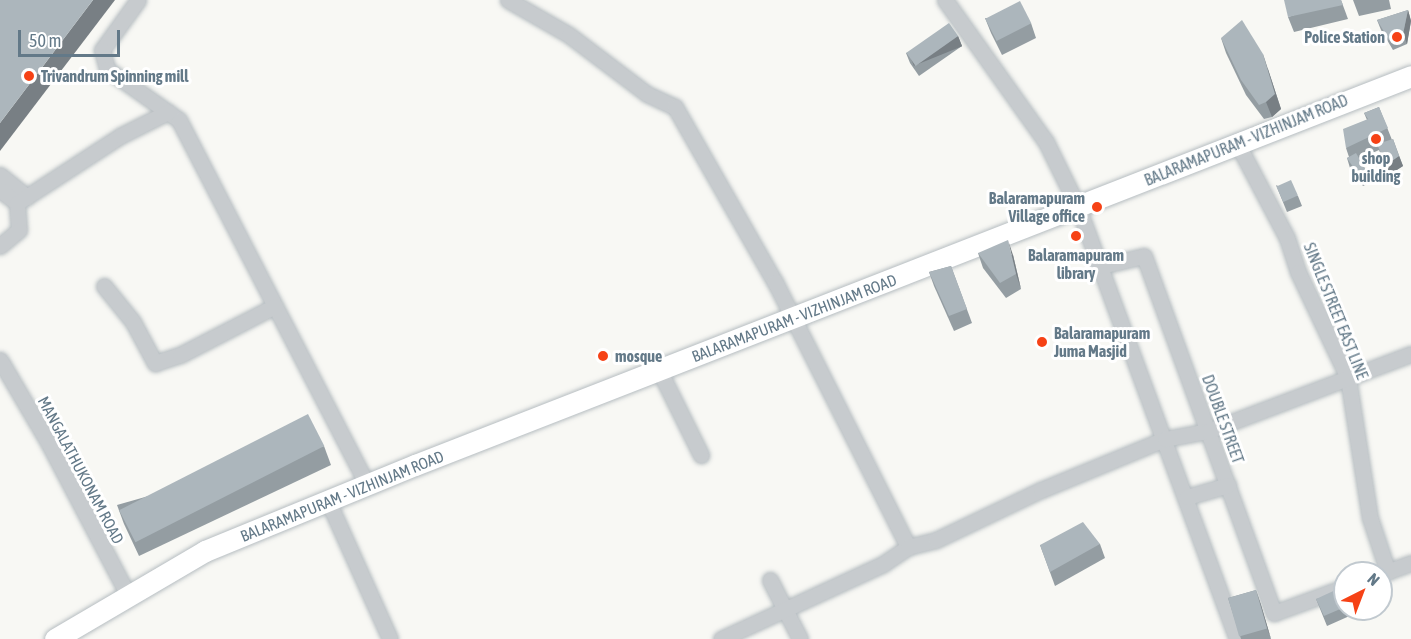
<!DOCTYPE html>
<html>
<head>
<meta charset="utf-8">
<style>
	body { margin:0 }
	#map { position:relative; width:1411px; height:639px; overflow:hidden; background:#f8f8f4; font-family:"Asap Condensed",sans-serif }
	div>[style] { position:absolute }
	.roads { filter:drop-shadow(0 0 2px #b6bdc1) drop-shadow(0 0 2px #b6bdc1) }
	.minor>* { height:15px; margin:-7.5px; padding:0 7.5px; transform-origin:7.5px; border-radius:7.5px; background:#c7cbce }
	.secondary>* { height:21px; margin:-10.5px; padding:0 10.5px; transform-origin:10.5px; border-radius:10.5px; background:#fff }
	.wall>* { inset:0; background:#949da2 }
	.shaded-wall>* { inset:0; background:#787f84; transform-origin:0 0 }
	.building>* { inset:0; background:#acb6bc; transform-origin:0 0 }
	.dots>* { width:16px; height:16px; translate:-50% -50%; box-sizing:border-box; border:3px solid #fff; border-radius:50% }
	span { translate:-50% -50%; white-space:nowrap; text-align:center; line-height:1.15; -webkit-text-stroke:6px #fff; paint-order:stroke }
	.poi-label { font-size:16px; color:#637988; font-weight:700 }
	.right { translate:-100% -50%; text-align:right }
	.left { translate:0 -50%; text-align:left }
	.street-label { font-size:16px; color:#637988 }
	.north { position:absolute; left:1333px; top:561px; width:60px; height:60px; box-sizing:border-box; background:#fff; border:2px solid #c1c9cf; border-radius:50%; rotate:42deg; font-size:16px; font-weight:700; line-height:24px; text-align:center; color:#637988 }
	.north::after { content:''; display:block; margin:auto; width:21px; height:27px; background:#f64216; clip-path:polygon(50% 0,100% 100%,50% 72%,0 100%) }
	.scale { position:absolute; left:18px; top:30px; width:102px; height:27px; box-sizing:border-box; border:3px solid #637988; border-top:0; padding-left:8px; font-size:18px; line-height:21px; white-space:nowrap; color:#637988; -webkit-text-stroke:4px #fff; paint-order:stroke }
</style>
</head>
<body>
<div id="map">
	<div class="roads">
		<div class="minor">
			<div style="left:138px;top:0;width:62px;rotate:125.8deg"></div>
			<div style="left:102px;top:50px;width:20px;rotate:75deg"></div>
			<div style="left:107px;top:69px;width:88px;rotate:35.3deg"></div>
			<div style="left:179px;top:120px;width:411px;rotate:62.7deg"></div>
			<div style="left:508px;top:0;width:70px;rotate:29.8deg"></div>
			<div style="left:569px;top:35px;width:98px;rotate:37.1deg"></div>
			<div style="left:647px;top:94px;width:31px;rotate:25deg"></div>
			<div style="left:675px;top:107px;width:202px;rotate:60.3deg"></div>
			<div style="left:775px;top:282px;width:297px;rotate:63.3deg"></div>
			<div style="left:945px;top:0;width:174px;rotate:54.6deg"></div>
			<div style="left:1046px;top:142px;width:72px;rotate:63.8deg"></div>
			<div style="left:1078px;top:207px;width:460px;rotate:69.8deg"></div>
			<div style="left:1237px;top:143px;width:107px;rotate:62.2deg"></div>
			<div style="left:1287px;top:238px;width:36px;rotate:72deg"></div>
			<div style="left:1298px;top:272px;width:117px;rotate:64.7deg"></div>
			<div style="left:1348px;top:378px;width:142px;rotate:81.1deg"></div>
			<div style="left:1370px;top:518px;width:57px;rotate:71.6deg"></div>
			<div style="left:0;top:175px;width:35px;rotate:39deg"></div>
			<div style="left:0;top:190px;width:21px;rotate:37deg"></div>
			<div style="left:17px;top:203px;width:27px;rotate:86deg"></div>
			<div style="left:19px;top:230px;width:25px;rotate:140deg"></div>
			<div style="left:17px;top:203px;width:123px;rotate:-33deg"></div>
			<div style="left:120px;top:136px;width:54px;rotate:-26.6deg"></div>
			<div style="left:1101px;top:266px;width:44px;rotate:-13.1deg"></div>
			<div style="left:1144px;top:256px;width:380px;rotate:70deg"></div>
			<div style="left:1274px;top:613px;width:76px;rotate:-20.1deg"></div>
			<div style="left:104px;top:286px;width:46px;rotate:51.1deg"></div>
			<div style="left:133px;top:322px;width:47px;rotate:61.8deg"></div>
			<div style="left:155px;top:363px;width:26px;rotate:-18deg"></div>
			<div style="left:180px;top:355px;width:107px;rotate:-27.3deg"></div>
			<div style="left:0;top:360px;width:95px;rotate:59.7deg"></div>
			<div style="left:48px;top:442px;width:175px;rotate:62.4deg"></div>
			<div style="left:659px;top:370px;width:95px;rotate:63.7deg"></div>
			<div style="left:1187px;top:497px;width:43px;rotate:-16.3deg"></div>
			<div style="left:328px;top:501px;width:151px;rotate:65.8deg"></div>
			<div style="left:1381px;top:574px;width:32px;rotate:-20deg"></div>
			<div style="left:770px;top:580px;width:66px;rotate:63deg"></div>
			<div style="left:721px;top:639px;width:179px;rotate:-24.8deg"></div>
			<div style="left:883px;top:564px;width:30px;rotate:-34deg"></div>
			<div style="left:908px;top:547px;width:29px;rotate:-14deg"></div>
			<div style="left:936px;top:540px;width:116px;rotate:-25.5deg"></div>
			<div style="left:1041px;top:490px;width:134px;rotate:-22.4deg"></div>
			<div style="left:1165px;top:439px;width:44px;rotate:-10.5deg"></div>
			<div style="left:1208px;top:431px;width:217px;rotate:-20.8deg"></div>
		</div>
		<div class="secondary">
			<div style="left:55px;top:639px;width:174px;rotate:-30.4deg"></div>
			<div style="left:205px;top:551px;width:227px;rotate:-22.3deg"></div>
			<div style="left:415px;top:465px;width:1069px;rotate:-21.33deg"></div>
		</div>
	</div>
	<div class="wall">
		<div style="clip-path:polygon(1341px 0,1348px 19px,1294px 32px,1288px 17px)"></div>
		<div style="clip-path:polygon(1353px 0,1389px 0,1391px 9px,1359px 16px)"></div>
		<div style="clip-path:polygon(1408px 10px,1411px 21px,1407px 44px,1393px 50px,1381px 30px,1377px 20px)"></div>
		<div style="clip-path:polygon(985px 18px,1031px 23px,1036px 38px,1002px 55px,991px 33px)"></div>
		<div style="clip-path:polygon(958px 36px,962px 46px,919px 76px,910px 63px,906px 53px)"></div>
		<div style="clip-path:polygon(1221px 38px,1268px 69px,1281px 109px,1272px 117px,1264px 119px,1246px 95px,1226px 53px)"></div>
		<div style="clip-path:polygon(1379px 107px,1392px 140px,1393px 139px,1403px 166px,1389px 175px,1379px 150px,1359px 159px,1367px 172px,1371px 182px,1363px 186px,1350px 168px,1347px 158px,1349px 157px,1346px 148px,1367px 120px,1364px 113px)"></div>
		<div style="clip-path:polygon(1276px 185px,1298px 196px,1302px 206px,1287px 212px)"></div>
		<div style="clip-path:polygon(978px 253px,1013px 255px,1021px 289px,1006px 298px,983px 268px)"></div>
		<div style="clip-path:polygon(951px 266px,972px 323px,954px 331px,934px 286px,929px 272px)"></div>
		<div style="clip-path:polygon(324px 446px,331px 465px,139px 556px,124px 524px,117px 505px)"></div>
		<div style="clip-path:polygon(1100px 544px,1105px 558px,1055px 586px,1040px 545px)"></div>
		<div style="clip-path:polygon(1256px 590px,1261px 605px,1271px 639px,1241px 639px,1228px 598px)"></div>
		<div style="clip-path:polygon(1345px 593px,1345px 609px,1352px 609px,1354px 614px,1327px 626px,1316px 599px)"></div>
	</div>
	<div class="shaded-wall">
		<div style="clip-path:polygon(93px 0,115px 0,0 151px,0 123px)"></div>
		<div style="clip-path:polygon(1408px 10px,1411px 21px,1407px 44px,1403px 34px)"></div>
		<div style="left:958px;top:36px;width:11px;height:52px;rotate:68deg"></div>
		<div style="clip-path:polygon(1263px 54px,1281px 109px,1272px 117px,1266px 102px)"></div>
		<div style="clip-path:polygon(1399px 156px,1403px 166px,1389px 175px,1386px 165px)"></div>
		<div style="clip-path:polygon(1008px 240px,1013px 255px,1021px 289px,1016px 274px)"></div>
		<div style="clip-path:polygon(1256px 590px,1261px 605px,1271px 639px,1267px 628px)"></div>
	</div>
	<div class="building">
		<div style="clip-path:polygon(0 0,93px 0,0 123px)"></div>
		<div style="clip-path:polygon(1284px 0,1341px 0,1343px 5px,1288px 17px)"></div>
		<div style="left:1020px;top:1px;width:25px;height:39px;rotate:63deg"></div>
		<div style="clip-path:polygon(1408px 10px,1403px 34px,1389px 40px,1377px 20px)"></div>
		<div style="clip-path:polygon(1242px 20px,1263px 54px,1275px 94px,1266px 102px,1259px 105px,1241px 80px,1221px 38px)"></div>
		<div style="left:949px;top:23px;width:16px;height:52px;rotate:55deg"></div>
		<div style="clip-path:polygon(1379px 107px,1388px 128px,1346px 148px,1343px 129px,1368px 119px,1364px 113px)"></div>
		<div style="clip-path:polygon(1393px 139px,1399px 156px,1386px 165px,1377px 144px)"></div>
		<div style="clip-path:polygon(1356px 153px,1367px 172px,1359px 176px,1347px 158px)"></div>
		<div style="left:1291px;top:180px;width:17px;height:16px;rotate:66deg"></div>
		<div style="clip-path:polygon(1008px 240px,1016px 274px,1000px 283px,978px 253px)"></div>
		<div style="clip-path:polygon(951px 266px,967px 309px,949px 316px,929px 272px)"></div>
		<div style="left:308px;top:414px;width:36px;height:212px;rotate:63deg"></div>
		<div style="clip-path:polygon(1083px 522px,1100px 544px,1050px 572px,1040px 545px)"></div>
		<div style="clip-path:polygon(1342px 587px,1345px 593px,1345px 607px,1324px 616px,1316px 599px)"></div>
		<div style="left:1256px;top:590px;width:40px;height:29px;rotate:74deg"></div>
	</div>
	<div class="dots">
		<div style="left:1397px;top:37px;background:#f64216"></div>
		<div style="left:29px;top:76px;background:#f64216"></div>
		<div style="left:1376px;top:139px;background:#f64216"></div>
		<div style="left:1097px;top:207px;background:#f64216"></div>
		<div style="left:1076px;top:236px;background:#f64216"></div>
		<div style="left:1042px;top:342px;background:#f64216"></div>
		<div style="left:603px;top:356px;background:#f64216"></div>
	</div>
	<div class="poi-label">
		<span class="right" style="left:1385px;top:37px">Police Station</span>
		<span class="left" style="left:41px;top:76px">Trivandrum Spinning mill</span>
		<span style="left:1376px;top:167px">shop<br>building</span>
		<span class="right" style="left:1085px;top:207px">Balaramapuram<br>Village office</span>
		<span style="left:1076px;top:264px">Balaramapuram<br>library</span>
		<span class="left" style="left:1054px;top:342px">Balaramapuram<br>Juma Masjid</span>
		<span class="left" style="left:615px;top:356px">mosque</span>
	</div>
	<div class="street-label">
		<span style="left:1246px;top:140px;rotate:-22deg">BALARAMAPURAM - VIZHINJAM ROAD</span>
		<span style="left:1336px;top:311px;rotate:68deg">SINGLE STREET EAST LINE</span>
		<span style="left:794px;top:318px;rotate:-21deg">BALARAMAPURAM - VIZHINJAM ROAD</span>
		<span style="left:1223px;top:419px;rotate:70deg">DOUBLE STREET</span>
		<span style="left:81px;top:470px;rotate:62deg">MANGALATHUKONAM ROAD</span>
		<span style="left:342px;top:496px;rotate:-22deg">BALARAMAPURAM - VIZHINJAM ROAD</span>
	</div>
	<div class="north">N</div>
	<div class="scale">50 m</div>
</div>
</body>
</html>
